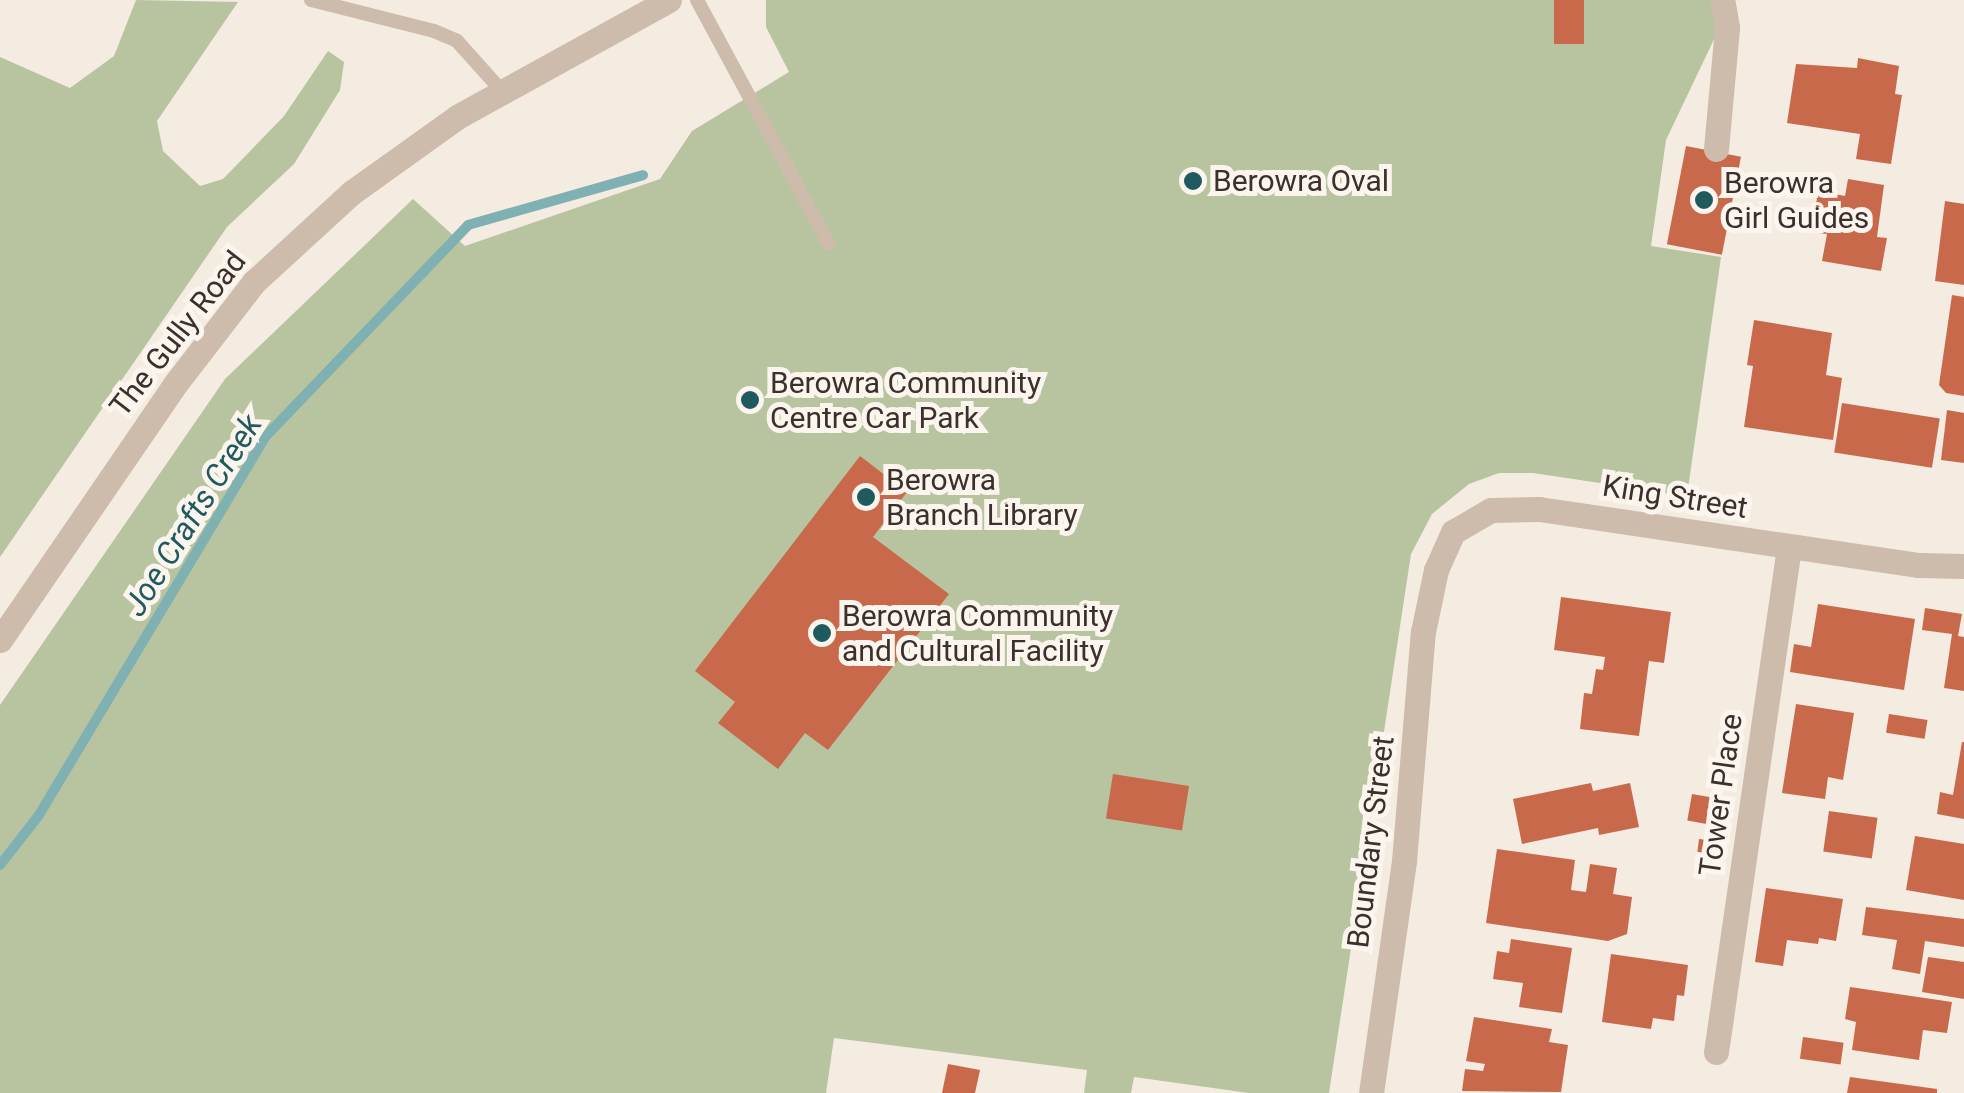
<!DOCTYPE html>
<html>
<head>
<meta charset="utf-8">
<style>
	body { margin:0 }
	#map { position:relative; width:1964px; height:1093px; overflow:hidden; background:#f4ebe1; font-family:Roboto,sans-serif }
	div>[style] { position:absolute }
	.green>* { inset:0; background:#b8c4a0 }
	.stream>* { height:10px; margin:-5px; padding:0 5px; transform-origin:5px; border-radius:5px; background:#7fb0b2 }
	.building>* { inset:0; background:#c8694b; transform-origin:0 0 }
	.lane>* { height:14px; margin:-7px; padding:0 7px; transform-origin:7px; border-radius:7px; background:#cdbbac }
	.street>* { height:25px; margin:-12.5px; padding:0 12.5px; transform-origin:12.5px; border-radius:12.5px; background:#cdbbac }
	.dots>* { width:28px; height:28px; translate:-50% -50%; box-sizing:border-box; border:5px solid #fbf5ee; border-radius:50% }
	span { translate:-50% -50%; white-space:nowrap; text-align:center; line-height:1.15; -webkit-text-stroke:10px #fbf5ee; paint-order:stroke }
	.poi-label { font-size:30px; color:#3b302b }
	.left { translate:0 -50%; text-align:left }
	.street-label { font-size:30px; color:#3b302b }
	.water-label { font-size:32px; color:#1f5a5e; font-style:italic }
</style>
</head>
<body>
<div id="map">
	<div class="green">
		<div style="clip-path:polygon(136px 0,238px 2px,157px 121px,163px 151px,200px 186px,223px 179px,284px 116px,328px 51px,344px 62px,340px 90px,294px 164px,227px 227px,0 557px,0 57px,70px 88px,114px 56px)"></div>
		<div style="clip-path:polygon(766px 0,1712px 0,1717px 33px,1666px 140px,1651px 246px,1721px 257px,1687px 496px,1533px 473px,1499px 473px,1469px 484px,1432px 514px,1411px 554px,1329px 1093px,1249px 1093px,1134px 1077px,1131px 1093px,1084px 1093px,1087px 1070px,834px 1038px,826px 1093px,0 1093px,0 705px,225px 379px,413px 199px,465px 246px,660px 179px,692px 131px,789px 72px,766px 27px)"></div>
	</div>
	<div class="stream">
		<div style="left:0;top:865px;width:63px;rotate:-52deg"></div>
		<div style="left:39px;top:815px;width:442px;rotate:-59.1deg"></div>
		<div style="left:266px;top:436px;width:292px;rotate:-46.2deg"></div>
		<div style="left:468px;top:225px;width:182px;rotate:-15.9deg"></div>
	</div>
	<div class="building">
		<div style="left:1554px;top:0;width:30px;height:44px"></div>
		<div style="clip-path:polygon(1858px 58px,1899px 66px,1895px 94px,1902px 95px,1891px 164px,1856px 159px,1860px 134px,1787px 123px,1796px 64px,1857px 68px)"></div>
		<div style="left:1686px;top:146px;width:56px;height:100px;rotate:11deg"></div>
		<div style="clip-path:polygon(1848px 179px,1884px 185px,1877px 237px,1887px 238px,1881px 271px,1822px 261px,1827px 234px,1812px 232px,1818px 191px,1845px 196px)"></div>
		<div style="clip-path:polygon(1945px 201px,1964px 204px,1964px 285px,1935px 281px)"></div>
		<div style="clip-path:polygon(1952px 295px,1964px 297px,1964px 396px,1946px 393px,1939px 385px)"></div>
		<div style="clip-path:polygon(1754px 320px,1832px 333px,1826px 375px,1842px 378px,1833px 440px,1744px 427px,1753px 366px,1747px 365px)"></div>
		<div style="left:1842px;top:403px;width:99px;height:50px;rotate:9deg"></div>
		<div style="clip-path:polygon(1947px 410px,1964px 413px,1964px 463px,1941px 460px)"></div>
		<div style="clip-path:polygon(860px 456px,907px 492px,873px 537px,949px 594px,828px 750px,805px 733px,778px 769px,718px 723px,735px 702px,695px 671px)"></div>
		<div style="clip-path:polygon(1561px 597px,1671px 612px,1664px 663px,1649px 661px,1639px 736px,1580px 729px,1584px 693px,1592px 694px,1596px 669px,1603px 670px,1605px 657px,1554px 650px)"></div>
		<div style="clip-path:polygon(1818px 604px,1915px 619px,1904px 690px,1790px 672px,1794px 644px,1811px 647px)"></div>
		<div style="clip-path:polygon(1925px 608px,1962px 614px,1958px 636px,1964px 637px,1964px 691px,1944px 688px,1952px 634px,1922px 630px)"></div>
		<div style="clip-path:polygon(1796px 704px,1854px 713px,1843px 780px,1828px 777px,1825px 799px,1782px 793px)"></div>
		<div style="left:1889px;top:714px;width:39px;height:19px;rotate:9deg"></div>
		<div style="clip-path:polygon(1962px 742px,1964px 742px,1964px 819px,1937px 814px,1940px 792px,1953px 795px)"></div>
		<div style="left:1113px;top:774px;width:77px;height:45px;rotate:9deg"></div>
		<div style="clip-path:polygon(1591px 783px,1593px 791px,1630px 783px,1639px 827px,1599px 835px,1598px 828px,1522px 844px,1513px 799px)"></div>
		<div style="left:1692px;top:794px;width:35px;height:27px;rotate:10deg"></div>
		<div style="left:1829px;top:811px;width:49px;height:41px;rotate:8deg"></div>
		<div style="clip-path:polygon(1915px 836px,1964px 844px,1964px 900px,1906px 890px)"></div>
		<div style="left:1699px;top:839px;width:17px;height:23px;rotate:7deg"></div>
		<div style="clip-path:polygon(1497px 849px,1575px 860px,1571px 890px,1586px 892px,1590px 864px,1617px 868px,1613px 894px,1632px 897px,1627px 934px,1608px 941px,1486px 923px)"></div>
		<div style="clip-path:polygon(1766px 888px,1843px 899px,1836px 941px,1819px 938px,1818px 944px,1787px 940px,1783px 966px,1755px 962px)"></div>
		<div style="clip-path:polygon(1866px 907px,1964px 919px,1964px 947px,1925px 941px,1920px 974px,1892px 969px,1897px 940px,1862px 935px)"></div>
		<div style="clip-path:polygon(1511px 939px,1572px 948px,1562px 1013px,1519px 1007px,1523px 983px,1493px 979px,1497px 951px,1509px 953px)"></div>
		<div style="clip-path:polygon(1611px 954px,1688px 965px,1684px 996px,1677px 995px,1674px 1021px,1653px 1018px,1651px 1029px,1602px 1022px)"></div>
		<div style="clip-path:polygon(1928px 957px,1964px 962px,1964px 999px,1922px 992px)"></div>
		<div style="clip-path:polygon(1850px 987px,1952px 1002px,1947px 1033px,1923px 1030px,1919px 1060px,1852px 1050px,1856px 1022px,1845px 1019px)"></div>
		<div style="clip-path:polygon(1474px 1017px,1552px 1029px,1549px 1042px,1568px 1045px,1561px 1092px,1462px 1091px,1465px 1069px,1483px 1071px,1485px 1064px,1466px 1061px)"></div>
		<div style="left:1803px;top:1037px;width:41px;height:22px;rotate:8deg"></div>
		<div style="clip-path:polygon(948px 1064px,980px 1070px,975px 1093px,942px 1093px)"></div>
		<div style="clip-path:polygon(1850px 1077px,1937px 1089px,1937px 1093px,1847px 1093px)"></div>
	</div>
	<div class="lane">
		<div style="left:311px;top:0;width:127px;rotate:14.1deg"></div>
		<div style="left:434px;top:31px;width:25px;rotate:23deg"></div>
		<div style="left:457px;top:41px;width:66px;rotate:48.1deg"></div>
		<div style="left:697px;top:0;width:277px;rotate:61.6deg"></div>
	</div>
	<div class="street">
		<div style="left:1716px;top:149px;width:122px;rotate:-84.8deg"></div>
		<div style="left:1727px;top:27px;width:27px;rotate:-100deg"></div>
		<div style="left:0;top:640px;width:311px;rotate:-55.6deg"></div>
		<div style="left:176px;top:383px;width:128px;rotate:-52.3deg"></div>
		<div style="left:254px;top:282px;width:132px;rotate:-42.5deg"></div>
		<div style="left:351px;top:193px;width:130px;rotate:-35.6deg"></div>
		<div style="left:457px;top:117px;width:242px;rotate:-28.9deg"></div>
		<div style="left:1716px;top:1052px;width:510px;rotate:-81.77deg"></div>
		<div style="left:1371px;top:1093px;width:234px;rotate:-81.9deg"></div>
		<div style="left:1404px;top:861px;width:230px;rotate:-85.3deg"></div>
		<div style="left:1423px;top:632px;width:63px;rotate:-78.2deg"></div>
		<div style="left:1436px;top:570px;width:42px;rotate:-65.9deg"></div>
		<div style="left:1453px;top:532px;width:44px;rotate:-30.1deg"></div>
		<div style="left:1491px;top:510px;width:48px;rotate:-1.2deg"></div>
		<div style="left:1539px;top:509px;width:384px;rotate:8.4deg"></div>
		<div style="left:1919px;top:565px;width:45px;rotate:1.3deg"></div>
	</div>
	<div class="dots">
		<div style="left:1193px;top:181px;background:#1f5a5e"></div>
		<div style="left:1704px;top:200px;background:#1f5a5e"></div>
		<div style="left:750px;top:400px;background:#1f5a5e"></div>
		<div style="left:866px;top:497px;background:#1f5a5e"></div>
		<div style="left:822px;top:633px;background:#1f5a5e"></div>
	</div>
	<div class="poi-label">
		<span class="left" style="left:1213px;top:181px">Berowra Oval</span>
		<span class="left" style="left:1724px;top:200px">Berowra<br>Girl Guides</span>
		<span class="left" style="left:770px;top:400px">Berowra Community<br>Centre Car Park</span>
		<span class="left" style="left:886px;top:497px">Berowra<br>Branch Library</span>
		<span class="left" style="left:842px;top:633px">Berowra Community<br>and Cultural Facility</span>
	</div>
	<div class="street-label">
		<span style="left:178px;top:334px;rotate:-52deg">The Gully Road</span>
		<span style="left:1675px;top:497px;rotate:9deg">King Street</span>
		<span style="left:1721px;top:795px;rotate:-82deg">Tower Place</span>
		<span style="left:1371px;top:842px;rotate:-83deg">Boundary Street</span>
	</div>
	<div class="water-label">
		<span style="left:193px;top:515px;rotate:-58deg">Joe Crafts Creek</span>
	</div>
</div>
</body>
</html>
